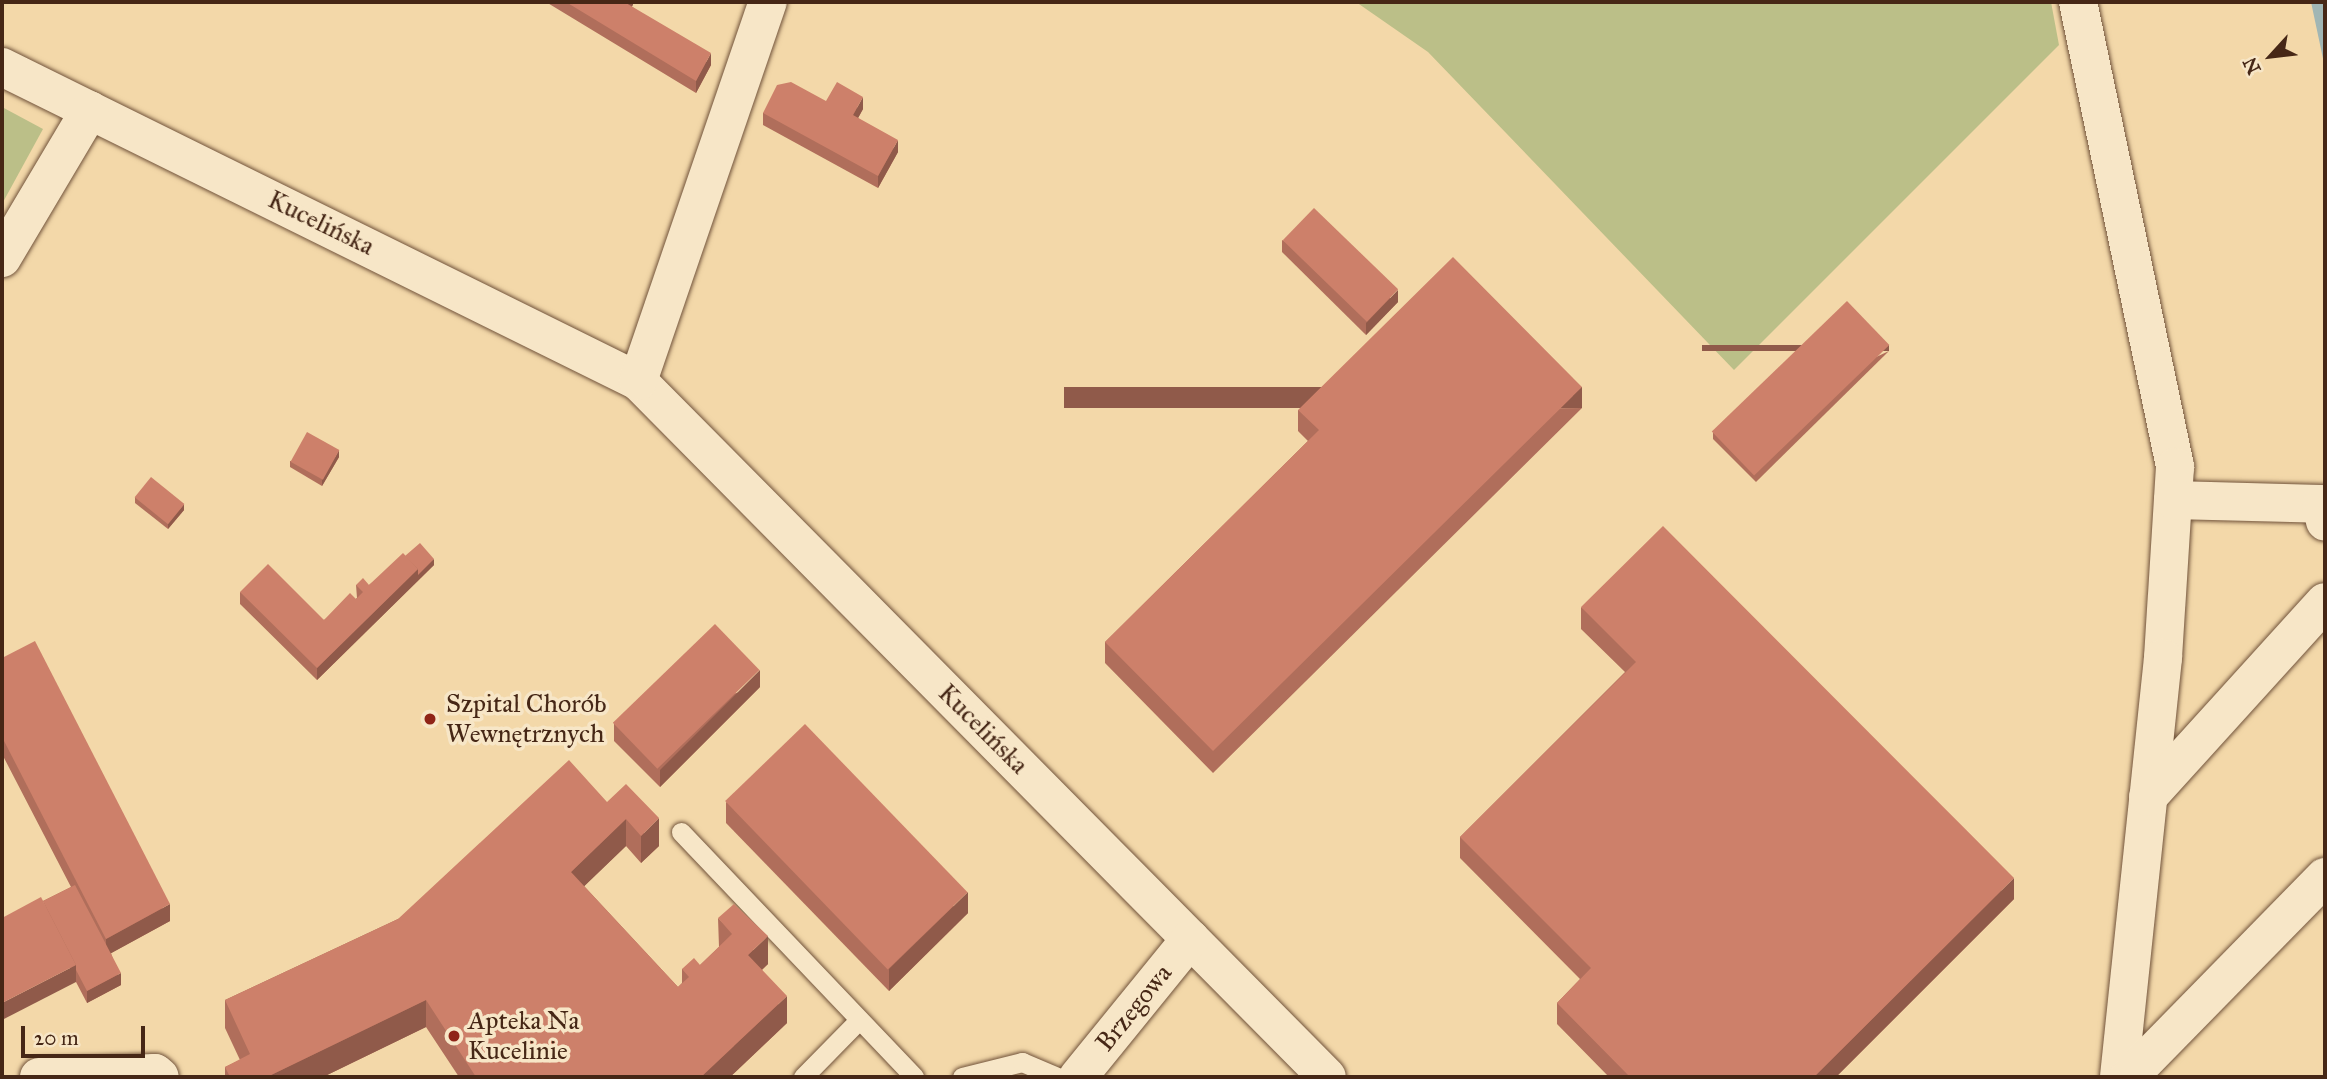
<!DOCTYPE html>
<html>
<head>
<meta charset="utf-8">
<style>
	body { margin:0 }
	#map { position:relative; width:2327px; height:1079px; overflow:hidden; background:#f3d8a9; font-family:"IM FELL Great Primer",serif }
	div>[style] { position:absolute }
	.green>* { inset:0; background:#bbbf88 }
	.water>* { inset:0; background:#a1b6b4 }
	.roads { filter:drop-shadow(0 0 2px #71533b) drop-shadow(0 0 2px #71533b) }
	.lane>* { height:19px; margin:-9.5px; padding:0 9.5px; transform-origin:9.5px; border-radius:9.5px; background:#f7e6c7 }
	.street>* { height:38px; margin:-19px; padding:0 19px; transform-origin:19px; border-radius:19px; background:#f7e6c7 }
	.wall>* { inset:0; background:#b06e5b }
	.shaded-wall>* { inset:0; background:#905a4a; transform-origin:0 0 }
	.building>* { inset:0; background:#cd806a; transform-origin:0 0 }
	.dots>* { width:19px; height:19px; translate:-50% -50%; box-sizing:border-box; border:4px solid #f7e6c7; border-radius:50% }
	span { translate:-50% -50%; white-space:nowrap; text-align:center; line-height:1.15; -webkit-text-stroke:7px #f7e6c7; paint-order:stroke }
	.street-label { font-size:26px; color:#462716 }
	.poi-label { font-size:26px; color:#462716 }
	.left { translate:0 -50%; text-align:left }
	.frame { position:absolute; inset:0; border:4px solid #462716; pointer-events:none }
	.north { position:absolute; left:2236px; top:21px; width:70px; height:70px; -webkit-text-stroke:5px #f7e6c7; paint-order:stroke; rotate:243deg; font-size:19px; font-weight:700; line-height:28px; text-align:center; color:#462716 }
	.north::after { content:''; display:block; margin:auto; width:24px; height:32px; background:#462716; clip-path:polygon(50% 0,100% 100%,50% 72%,0 100%) }
	.scale { position:absolute; left:21px; top:1026px; width:124px; height:32px; box-sizing:border-box; border:4px solid #462716; border-top:0; padding-left:9px; font-size:21px; line-height:24px; white-space:nowrap; color:#462716; -webkit-text-stroke:5px #f7e6c7; paint-order:stroke }
</style>
</head>
<body>
<div id="map">
	<div class="green">
		<div style="clip-path:polygon(1356px 2px,2051px 2px,2059px 45px,1734px 370px,1428px 52px)"></div>
		<div style="clip-path:polygon(2px 107px,43px 129px,2px 204px)"></div>
	</div>
	<div class="water">
		<div style="clip-path:polygon(2311px 2px,2325px 2px,2325px 68px)"></div>
	</div>
	<div class="roads">
		<div class="lane">
			<div style="left:681px;top:832px;width:338px;rotate:46.4deg"></div>
			<div style="left:803px;top:1077px;width:80px;rotate:-45.5deg"></div>
			<div style="left:962px;top:1077px;width:62px;rotate:-14deg"></div>
			<div style="left:1022px;top:1062px;width:39px;rotate:23deg"></div>
		</div>
		<div class="street">
			<div style="left:2078px;top:2px;width:475px;rotate:78.2deg"></div>
			<div style="left:2175px;top:467px;width:191px;rotate:93.6deg"></div>
			<div style="left:2163px;top:658px;width:421px;rotate:96deg"></div>
			<div style="left:2px;top:67px;width:709px;rotate:26.28deg"></div>
			<div style="left:638px;top:381px;width:979px;rotate:45.29deg"></div>
			<div style="left:2px;top:258px;width:172px;rotate:-59.3deg"></div>
			<div style="left:638px;top:381px;width:401px;rotate:-71.1deg"></div>
			<div style="left:2173px;top:500px;width:148px;rotate:1.5deg"></div>
			<div style="left:2321px;top:504px;width:18px;rotate:77deg"></div>
			<div style="left:2148px;top:797px;width:263px;rotate:-47.8deg"></div>
			<div style="left:39px;top:1077px;width:116px;rotate:-2deg"></div>
			<div style="left:155px;top:1073px;width:6px;rotate:39deg"></div>
			<div style="left:1078px;top:1077px;width:178px;rotate:-50.9deg"></div>
			<div style="left:2129px;top:1077px;width:280px;rotate:-45.6deg"></div>
		</div>
	</div>
	<div class="wall">
		<div style="clip-path:polygon(546px 2px,633px 2px,631px 6px,711px 65px,696px 93px)"></div>
		<div style="clip-path:polygon(826px 101px,863px 109px,858px 118px,898px 152px,878px 188px,763px 125px,763px 113px)"></div>
		<div style="clip-path:polygon(1282px 240px,1398px 302px,1366px 335px,1282px 252px)"></div>
		<div style="clip-path:polygon(1889px 351px,1756px 482px,1713px 439px,1713px 433px)"></div>
		<div style="clip-path:polygon(1582px 408px,1213px 773px,1105px 663px,1105px 642px,1308px 441px,1298px 431px,1298px 410px)"></div>
		<div style="clip-path:polygon(339px 457px,322px 486px,290px 467px,290px 461px)"></div>
		<div style="clip-path:polygon(135px 497px,184px 510px,168px 529px,135px 503px)"></div>
		<div style="clip-path:polygon(405px 556px,434px 565px,317px 680px,240px 604px,240px 592px,324px 620px,357px 598px,356px 585px,369px 585px)"></div>
		<div style="clip-path:polygon(1581px 607px,2014px 899px,1836px 1077px,1609px 1077px,1557px 1024px,1557px 1003px,1580px 979px,1460px 858px,1460px 837px,1625px 672px,1581px 629px)"></div>
		<div style="clip-path:polygon(2px 658px,170px 921px,111px 953px,121px 985px,87px 1003px,76px 982px,43px 901px,71px 887px,2px 754px)"></div>
		<div style="clip-path:polygon(760px 687px,660px 787px,614px 741px,614px 724px)"></div>
		<div style="clip-path:polygon(607px 802px,659px 846px,641px 863px,626px 846px,584px 886px,678px 987px,682px 983px,682px 969px,700px 965px,719px 947px,718px 918px,768px 964px,762px 970px,787px 1023px,730px 1077px,459px 1077px,426px 1027px,323px 1077px,225px 1077px,225px 1067px,240px 1060px,225px 1028px,225px 1000px,398px 919px)"></div>
		<div style="clip-path:polygon(726px 802px,968px 913px,889px 991px,726px 823px)"></div>
	</div>
	<div class="shaded-wall">
		<div style="clip-path:polygon(627px 2px,633px 2px,633px 5px,626px 15px)"></div>
		<div style="clip-path:polygon(711px 53px,711px 65px,696px 93px,696px 81px)"></div>
		<div style="clip-path:polygon(863px 97px,863px 109px,853px 127px,853px 115px)"></div>
		<div style="clip-path:polygon(898px 140px,898px 152px,878px 188px,878px 176px)"></div>
		<div style="clip-path:polygon(1398px 290px,1398px 302px,1366px 335px,1366px 323px)"></div>
		<div style="left:1889px;top:345px;width:6px;height:187px;rotate:90deg"></div>
		<div style="left:1582px;top:387px;width:21px;height:518px;rotate:90deg"></div>
		<div style="clip-path:polygon(339px 450px,339px 457px,322px 486px,322px 480px)"></div>
		<div style="clip-path:polygon(184px 504px,184px 510px,168px 529px,168px 523px)"></div>
		<div style="clip-path:polygon(434px 559px,434px 565px,317px 680px,317px 668px,418px 569px)"></div>
		<div style="clip-path:polygon(760px 670px,760px 687px,660px 787px,660px 770px)"></div>
		<div style="clip-path:polygon(659px 818px,659px 846px,641px 863px,641px 836px)"></div>
		<div style="clip-path:polygon(626px 819px,626px 846px,571px 899px,571px 872px)"></div>
		<div style="clip-path:polygon(2014px 878px,2014px 899px,1836px 1077px,1814px 1077px)"></div>
		<div style="clip-path:polygon(968px 892px,968px 913px,889px 991px,889px 969px)"></div>
		<div style="clip-path:polygon(170px 904px,170px 921px,106px 956px,106px 939px)"></div>
		<div style="clip-path:polygon(768px 936px,768px 964px,748px 982px,748px 955px)"></div>
		<div style="clip-path:polygon(76px 965px,76px 982px,2px 1020px,2px 1003px)"></div>
		<div style="clip-path:polygon(121px 973px,121px 985px,87px 1003px,87px 991px)"></div>
		<div style="clip-path:polygon(787px 996px,787px 1023px,730px 1077px,701px 1077px)"></div>
		<div style="clip-path:polygon(426px 1000px,426px 1027px,323px 1077px,267px 1077px)"></div>
	</div>
	<div class="building">
		<div style="clip-path:polygon(566px 2px,627px 2px,626px 3px,711px 53px,696px 81px)"></div>
		<div style="clip-path:polygon(791px 82px,826px 101px,837px 82px,863px 97px,853px 115px,898px 140px,878px 176px,763px 113px,777px 85px)"></div>
		<div style="left:1314px;top:208px;width:117px;height:45px;rotate:44deg"></div>
		<div style="clip-path:polygon(1453px 257px,1582px 387px,1213px 751px,1105px 642px,1319px 430px,1298px 410px)"></div>
		<div style="left:1847px;top:301px;width:61px;height:188px;rotate:46deg"></div>
		<div style="left:307px;top:432px;width:37px;height:34px;rotate:29deg"></div>
		<div style="left:151px;top:477px;width:43px;height:26px;rotate:39deg"></div>
		<div style="clip-path:polygon(1663px 526px,2014px 878px,1814px 1077px,1630px 1077px,1557px 1003px,1591px 968px,1460px 837px,1636px 662px,1581px 607px)"></div>
		<div style="clip-path:polygon(420px 543px,434px 559px,418px 575px,418px 569px,405px 556px)"></div>
		<div style="clip-path:polygon(403px 553px,418px 569px,317px 668px,240px 592px,268px 564px,324px 620px,350px 593px,356px 599px,363px 592px,356px 585px,363px 578px,369px 585px)"></div>
		<div style="left:715px;top:624px;width:64px;height:142px;rotate:46deg"></div>
		<div style="clip-path:polygon(35px 641px,170px 904px,106px 939px,2px 737px,2px 658px)"></div>
		<div style="left:805px;top:724px;width:234px;height:111px;rotate:46deg"></div>
		<div style="clip-path:polygon(569px 760px,607px 802px,626px 784px,659px 818px,641px 836px,626px 819px,571px 872px,678px 987px,689px 977px,682px 969px,694px 958px,700px 965px,732px 934px,718px 918px,734px 904px,768px 936px,748px 955px,787px 996px,701px 1077px,476px 1077px,426px 1000px,267px 1077px,230px 1077px,225px 1067px,250px 1054px,225px 1000px,398px 919px)"></div>
		<div style="clip-path:polygon(75px 885px,121px 973px,87px 991px,76px 970px,76px 965px,43px 901px)"></div>
		<div style="clip-path:polygon(41px 897px,76px 965px,2px 1003px,2px 918px)"></div>
	</div>
	<div class="dots">
		<div style="left:430px;top:719px;background:#8f2418"></div>
		<div style="left:454px;top:1036px;background:#8f2418"></div>
	</div>
	<div class="street-label">
		<span style="left:321px;top:223px;rotate:26deg">Kucelińska</span>
		<span style="left:983px;top:729px;rotate:45deg">Kucelińska</span>
		<span style="left:1134px;top:1008px;rotate:-51deg">Brzegowa</span>
	</div>
	<div class="poi-label">
		<span class="left" style="left:446px;top:719px">Szpital Chorób<br>Wewnętrznych</span>
		<span class="left" style="left:468px;top:1036px">Apteka Na<br>Kucelinie</span>
	</div>
	<div class="frame"></div>
	<div class="north">N</div>
	<div class="scale">20 m</div>
</div>
</body>
</html>
